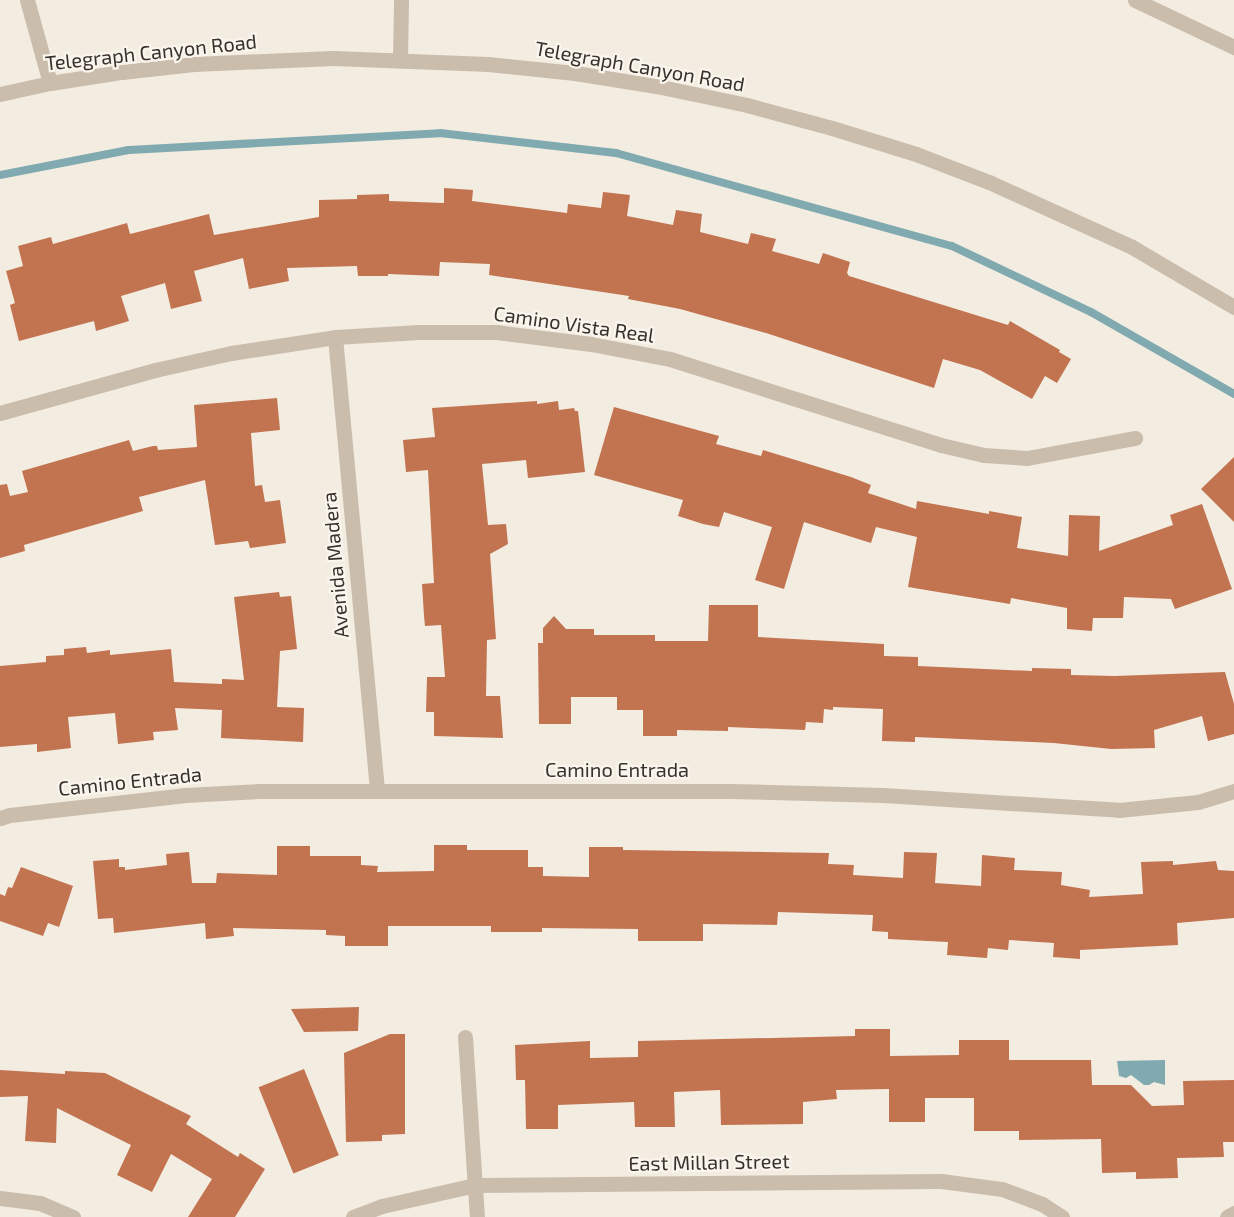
<!DOCTYPE html>
<html>
<head>
<meta charset="utf-8">
<style>
	body { margin:0 }
	#map { position:relative; width:1234px; height:1217px; overflow:hidden; background:#f3ece1; font-family:"Exo 2",sans-serif }
	div>[style] { position:absolute }
	.water>* { inset:0; background:#80aaaf }
	.stream>* { height:8px; margin:-4px; padding:0 4px; transform-origin:4px; border-radius:4px; background:#80aaaf }
	.building>* { inset:0; background:#c2734f; transform-origin:0 0 }
	.minor>* { height:15px; margin:-7.5px; padding:0 7.5px; transform-origin:7.5px; border-radius:7.5px; background:#cbbdac }
	span { translate:-50% -50%; white-space:nowrap; text-align:center; line-height:1.15; -webkit-text-stroke:4.5px #faf5ed; paint-order:stroke }
	.street-label { font-size:20px; color:#39312b }
</style>
</head>
<body>
<div id="map">
	<div class="water">
		<div style="clip-path:polygon(1165px 1060px,1165px 1085px,1154px 1082px,1149px 1085px,1144px 1085px,1131px 1075px,1126px 1078px,1119px 1076px,1117px 1061px)"></div>
	</div>
	<div class="stream">
		<div style="left:0;top:175px;width:131px;rotate:-11deg"></div>
		<div style="left:129px;top:150px;width:311px;rotate:-3.1deg"></div>
		<div style="left:440px;top:133px;width:177px;rotate:6.5deg"></div>
		<div style="left:616px;top:153px;width:349px;rotate:15.5deg"></div>
		<div style="left:952px;top:246px;width:154px;rotate:25.4deg"></div>
		<div style="left:1091px;top:312px;width:165px;rotate:29.8deg"></div>
	</div>
	<div class="building">
		<div style="clip-path:polygon(444px 188px,473px 190px,472px 201px,567px 213px,568px 204px,601px 208px,603px 192px,630px 195px,627px 216px,673px 225px,676px 210px,702px 214px,700px 232px,748px 244px,751px 233px,776px 239px,772px 251px,819px 264px,823px 253px,850px 262px,847px 273px,849px 276px,1008px 325px,1010px 321px,1060px 350px,1059px 352px,1071px 359px,1057px 383px,1045px 376px,1032px 399px,980px 370px,943px 359px,934px 388px,766px 333px,680px 309px,628px 299px,629px 296px,489px 275px,490px 264px,440px 262px,439px 276px,388px 274px,388px 276px,358px 276px,357px 266px,287px 268px,289px 281px,249px 289px,243px 258px,194px 271px,202px 301px,171px 309px,165px 283px,121px 296px,129px 321px,96px 331px,94px 321px,19px 341px,10px 305px,15px 303px,6px 271px,23px 266px,18px 246px,51px 237px,53px 244px,127px 223px,130px 234px,209px 214px,214px 235px,319px 217px,319px 200px,357px 199px,357px 195px,389px 194px,389px 201px,444px 203px)"></div>
		<div style="clip-path:polygon(277px 398px,280px 430px,251px 433px,255px 486px,262px 485px,265px 502px,280px 500px,286px 543px,250px 548px,248px 541px,215px 545px,205px 480px,139px 497px,143px 511px,24px 545px,25px 551px,0 558px,0 485px,7px 484px,10px 496px,28px 492px,22px 471px,129px 440px,133px 451px,153px 446px,157px 446px,158px 450px,197px 447px,194px 405px)"></div>
		<div style="clip-path:polygon(537px 401px,537px 404px,558px 401px,559px 410px,574px 408px,575px 411px,578px 411px,585px 472px,528px 478px,526px 460px,482px 464px,488px 525px,506px 524px,508px 544px,490px 554px,496px 639px,487px 640px,486px 696px,500px 696px,503px 738px,434px 736px,434px 712px,426px 712px,427px 677px,445px 677px,441px 625px,425px 626px,424px 616px,422px 584px,434px 583px,428px 470px,406px 472px,403px 440px,435px 437px,432px 408px)"></div>
		<div style="clip-path:polygon(614px 407px,719px 436px,716px 444px,761px 456px,763px 450px,851px 477px,871px 485px,868px 493px,916px 509px,917px 501px,989px 514px,989px 511px,1022px 517px,1017px 548px,1068px 556px,1069px 515px,1100px 516px,1099px 551px,1173px 525px,1170px 515px,1202px 504px,1232px 589px,1175px 609px,1171px 599px,1124px 597px,1123px 618px,1093px 618px,1092px 631px,1067px 629px,1067px 608px,1011px 598px,1010px 604px,908px 587px,917px 537px,876px 527px,871px 543px,804px 522px,784px 589px,755px 580px,772px 527px,724px 512px,719px 527px,703px 524px,678px 516px,683px 500px,594px 475px)"></div>
		<div style="clip-path:polygon(1234px 457px,1234px 522px,1201px 489px)"></div>
		<div style="clip-path:polygon(279px 592px,280px 597px,291px 596px,297px 649px,280px 651px,277px 707px,304px 708px,303px 742px,221px 738px,222px 710px,175px 708px,178px 730px,153px 732px,154px 740px,118px 744px,115px 713px,68px 717px,71px 748px,37px 752px,37px 744px,0 747px,0 666px,46px 662px,46px 656px,64px 655px,64px 649px,86px 647px,87px 653px,110px 650px,110px 655px,171px 649px,174px 682px,222px 684px,222px 679px,244px 680px,234px 597px)"></div>
		<div style="clip-path:polygon(709px 605px,758px 605px,758px 637px,884px 644px,884px 656px,918px 657px,918px 666px,1032px 671px,1032px 668px,1071px 669px,1071px 675px,1115px 676px,1225px 672px,1234px 704px,1234px 734px,1208px 741px,1202px 716px,1154px 730px,1155px 748px,1111px 749px,1054px 743px,915px 737px,915px 742px,882px 741px,883px 709px,833px 707px,833px 710px,824px 709px,823px 723px,806px 722px,805px 730px,728px 727px,728px 731px,677px 730px,677px 736px,643px 736px,643px 710px,617px 710px,617px 697px,571px 697px,571px 724px,539px 724px,538px 643px,543px 643px,543px 628px,554px 616px,566px 629px,594px 629px,594px 635px,655px 635px,655px 641px,708px 641px)"></div>
		<div style="clip-path:polygon(434px 845px,467px 845px,467px 850px,528px 850px,528px 867px,543px 867px,543px 876px,589px 877px,589px 847px,623px 847px,623px 850px,829px 853px,828px 864px,854px 865px,853px 875px,903px 878px,904px 852px,937px 853px,935px 883px,981px 886px,982px 855px,1015px 858px,1014px 870px,1062px 872px,1061px 885px,1090px 890px,1089px 897px,1143px 894px,1141px 862px,1173px 861px,1173px 865px,1216px 861px,1218px 870px,1234px 871px,1234px 918px,1177px 923px,1178px 945px,1080px 950px,1080px 959px,1053px 957px,1054px 943px,1009px 940px,1008px 950px,988px 948px,987px 958px,947px 955px,948px 942px,888px 939px,888px 932px,872px 931px,873px 915px,778px 912px,777px 925px,703px 924px,703px 941px,638px 941px,638px 929px,542px 928px,542px 932px,491px 932px,491px 926px,388px 926px,388px 946px,345px 946px,345px 936px,326px 935px,326px 930px,233px 928px,234px 936px,206px 939px,205px 923px,114px 933px,113px 918px,98px 919px,93px 861px,119px 859px,119px 867px,125px 867px,125px 870px,167px 865px,166px 854px,189px 852px,192px 883px,216px 883px,217px 873px,277px 875px,277px 846px,310px 846px,310px 856px,361px 856px,361px 865px,378px 866px,377px 872px,434px 871px)"></div>
		<div style="clip-path:polygon(21px 867px,73px 886px,59px 927px,48px 923px,43px 936px,0 921px,0 894px,5px 896px,8px 887px,12px 888px)"></div>
		<div style="clip-path:polygon(359px 1007px,358px 1031px,304px 1032px,291px 1009px)"></div>
		<div style="clip-path:polygon(855px 1029px,890px 1029px,890px 1056px,959px 1055px,959px 1040px,1009px 1040px,1009px 1060px,1091px 1060px,1092px 1085px,1131px 1085px,1152px 1106px,1184px 1105px,1183px 1081px,1234px 1080px,1234px 1142px,1223px 1142px,1224px 1157px,1177px 1158px,1178px 1178px,1136px 1179px,1136px 1172px,1102px 1173px,1101px 1139px,1019px 1140px,1019px 1131px,974px 1131px,974px 1098px,925px 1098px,925px 1122px,889px 1122px,889px 1089px,836px 1090px,837px 1099px,803px 1102px,803px 1124px,721px 1125px,720px 1090px,674px 1092px,675px 1127px,635px 1127px,634px 1102px,558px 1105px,558px 1129px,526px 1129px,525px 1080px,516px 1080px,515px 1045px,590px 1041px,590px 1058px,638px 1057px,638px 1041px,855px 1036px)"></div>
		<div style="clip-path:polygon(390px 1034px,405px 1034px,405px 1134px,382px 1135px,382px 1141px,346px 1142px,344px 1053px)"></div>
		<div style="left:304px;top:1069px;width:93px;height:49px;rotate:68deg"></div>
		<div style="clip-path:polygon(0 1070px,65px 1074px,65px 1071px,105px 1073px,191px 1116px,186px 1124px,238px 1157px,240px 1153px,265px 1169px,235px 1217px,188px 1217px,212px 1179px,171px 1154px,152px 1192px,117px 1175px,131px 1145px,57px 1108px,56px 1143px,25px 1141px,28px 1096px,0 1097px)"></div>
	</div>
	<div class="minor">
		<div style="left:27px;top:0;width:86px;rotate:74.5deg"></div>
		<div style="left:1135px;top:0;width:110px;rotate:25.4deg"></div>
		<div style="left:400px;top:59px;width:59px;rotate:-89deg"></div>
		<div style="left:0;top:94px;width:51px;rotate:-12.4deg"></div>
		<div style="left:50px;top:83px;width:73px;rotate:-8.7deg"></div>
		<div style="left:122px;top:72px;width:72px;rotate:-6.3deg"></div>
		<div style="left:194px;top:64px;width:139px;rotate:-2.5deg"></div>
		<div style="left:333px;top:58px;width:155px;rotate:2.2deg"></div>
		<div style="left:488px;top:64px;width:87px;rotate:5.9deg"></div>
		<div style="left:575px;top:73px;width:87px;rotate:9.2deg"></div>
		<div style="left:661px;top:87px;width:88px;rotate:11.8deg"></div>
		<div style="left:747px;top:105px;width:88px;rotate:15.1deg"></div>
		<div style="left:832px;top:128px;width:88px;rotate:17.2deg"></div>
		<div style="left:916px;top:154px;width:78px;rotate:21deg"></div>
		<div style="left:989px;top:182px;width:157px;rotate:24.4deg"></div>
		<div style="left:1132px;top:247px;width:118px;rotate:30.5deg"></div>
		<div style="left:335px;top:337px;width:454px;rotate:84.7deg"></div>
		<div style="left:0;top:413px;width:161px;rotate:-15.5deg"></div>
		<div style="left:155px;top:370px;width:78px;rotate:-12.6deg"></div>
		<div style="left:231px;top:353px;width:105px;rotate:-8.7deg"></div>
		<div style="left:335px;top:337px;width:84px;rotate:-3.4deg"></div>
		<div style="left:419px;top:332px;width:77px"></div>
		<div style="left:496px;top:332px;width:96px;rotate:7.2deg"></div>
		<div style="left:591px;top:344px;width:80px;rotate:10.8deg"></div>
		<div style="left:670px;top:359px;width:284px;rotate:17.6deg"></div>
		<div style="left:941px;top:445px;width:44px;rotate:13.1deg"></div>
		<div style="left:984px;top:455px;width:43px;rotate:4deg"></div>
		<div style="left:1027px;top:458px;width:110px;rotate:-10.5deg"></div>
		<div style="left:0;top:818px;width:10px;rotate:-17deg"></div>
		<div style="left:10px;top:815px;width:177px;rotate:-6.5deg"></div>
		<div style="left:186px;top:795px;width:74px;rotate:-3.1deg"></div>
		<div style="left:260px;top:791px;width:471px"></div>
		<div style="left:731px;top:791px;width:152px;rotate:1.5deg"></div>
		<div style="left:883px;top:795px;width:236px;rotate:3.6deg"></div>
		<div style="left:1119px;top:810px;width:79px;rotate:-5.8deg"></div>
		<div style="left:1198px;top:802px;width:38px;rotate:-17deg"></div>
		<div style="left:465px;top:1037px;width:180px;rotate:86.2deg"></div>
		<div style="left:0;top:1198px;width:40px;rotate:7.1deg"></div>
		<div style="left:40px;top:1203px;width:36px;rotate:23deg"></div>
		<div style="left:353px;top:1217px;width:31px;rotate:-21deg"></div>
		<div style="left:382px;top:1206px;width:95px;rotate:-12.7deg"></div>
		<div style="left:475px;top:1185px;width:466px;rotate:-0.5deg"></div>
		<div style="left:941px;top:1181px;width:62px;rotate:7.5deg"></div>
		<div style="left:1002px;top:1189px;width:43px;rotate:20.6deg"></div>
		<div style="left:1042px;top:1204px;width:24px;rotate:33deg"></div>
		<div style="left:1227px;top:1217px;width:8px;rotate:-30deg"></div>
	</div>
	<div class="street-label">
		<span style="left:151px;top:52px;rotate:-6deg">Telegraph Canyon Road</span>
		<span style="left:640px;top:66px;rotate:10deg">Telegraph Canyon Road</span>
		<span style="left:574px;top:324px;rotate:8deg">Camino Vista Real</span>
		<span style="left:335px;top:565px;rotate:-95deg">Avenida Madera</span>
		<span style="left:617px;top:769px">Camino Entrada</span>
		<span style="left:130px;top:781px;rotate:-6deg">Camino Entrada</span>
		<span style="left:709px;top:1162px;rotate:-1deg">East Millan Street</span>
	</div>
</div>
</body>
</html>
